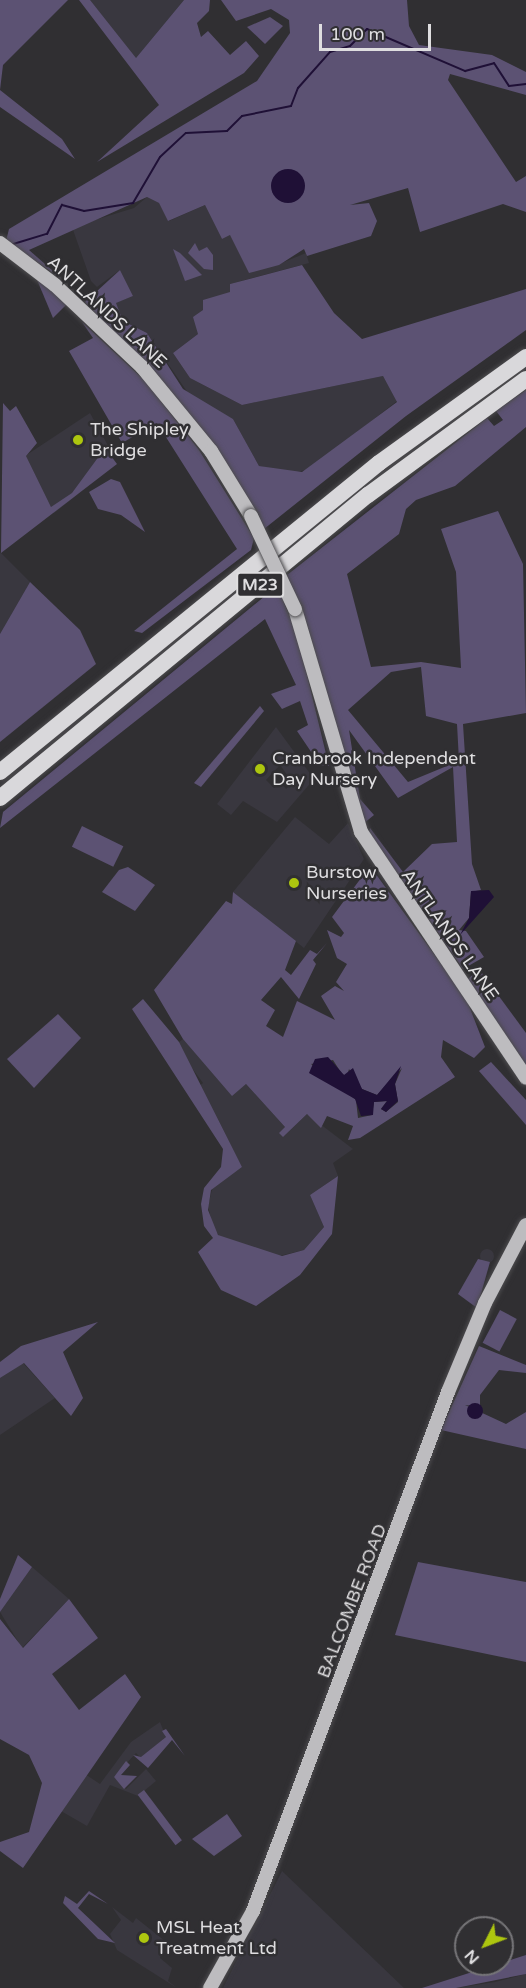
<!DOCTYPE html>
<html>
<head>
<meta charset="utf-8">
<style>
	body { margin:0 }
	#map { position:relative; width:526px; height:1988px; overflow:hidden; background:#302f32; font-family:"Varela Round",sans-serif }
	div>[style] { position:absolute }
	.built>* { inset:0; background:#39373f }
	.round { border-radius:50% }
	.green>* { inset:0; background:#5c5273; transform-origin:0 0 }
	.water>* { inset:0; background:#1f1036 }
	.stream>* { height:2px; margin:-1px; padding:0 1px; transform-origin:1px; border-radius:1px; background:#1f1036 }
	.roads { filter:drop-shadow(0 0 2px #4c4b4e) drop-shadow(0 0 2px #4c4b4e) }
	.major>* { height:14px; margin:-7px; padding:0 7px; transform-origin:7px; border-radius:7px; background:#bdbcbf }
	.highway>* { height:16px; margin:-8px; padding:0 8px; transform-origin:8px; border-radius:8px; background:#d9d8db }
	.bridges { filter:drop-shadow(0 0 2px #4c4b4e) drop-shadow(0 0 2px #4c4b4e) }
	.major-bridge>* { height:14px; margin:-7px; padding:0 7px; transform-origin:7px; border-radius:7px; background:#bdbcbf }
	.dots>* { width:16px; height:16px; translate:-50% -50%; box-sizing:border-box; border:3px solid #302f32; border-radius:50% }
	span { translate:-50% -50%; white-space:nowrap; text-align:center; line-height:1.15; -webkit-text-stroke:5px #302f32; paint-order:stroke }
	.shield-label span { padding:2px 4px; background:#302f32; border:2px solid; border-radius:4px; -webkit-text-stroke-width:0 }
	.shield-label { font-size:16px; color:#dfdee0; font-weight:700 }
	.street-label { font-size:18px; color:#dfdee0 }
	.poi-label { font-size:18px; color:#dfdee0 }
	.left { translate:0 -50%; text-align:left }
	.north { position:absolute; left:454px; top:1916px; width:60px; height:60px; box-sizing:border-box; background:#302f32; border:2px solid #767578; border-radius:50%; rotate:228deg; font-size:16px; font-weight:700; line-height:24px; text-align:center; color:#dfdee0 }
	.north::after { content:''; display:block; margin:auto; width:21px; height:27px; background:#adc60f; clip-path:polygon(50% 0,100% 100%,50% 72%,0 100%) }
	.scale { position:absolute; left:319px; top:24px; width:112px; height:27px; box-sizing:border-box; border:3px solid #dfdee0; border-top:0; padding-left:8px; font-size:18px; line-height:21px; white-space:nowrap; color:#dfdee0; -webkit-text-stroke:4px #302f32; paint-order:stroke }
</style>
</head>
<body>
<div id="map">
	<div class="built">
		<div style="clip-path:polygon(85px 0,184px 0,132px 63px)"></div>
		<div style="clip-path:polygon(147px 197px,159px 203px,169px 221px,205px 205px,222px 239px,230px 235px,279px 264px,306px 253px,309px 263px,230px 284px,231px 292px,204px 305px,198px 334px,173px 353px,190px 378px,242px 405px,383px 376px,397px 401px,310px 469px,292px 473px,259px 466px,233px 419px,190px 396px,147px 333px,123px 321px,115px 303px,133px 296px,120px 270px,97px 287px,91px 281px,72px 227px,134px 208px)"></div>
		<div style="clip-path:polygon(90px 413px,111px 451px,77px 495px,54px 513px,25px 456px)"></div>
		<div style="clip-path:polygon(0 552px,30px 582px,0 634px)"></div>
		<div style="clip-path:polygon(evenodd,276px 727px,314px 779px,277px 822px,243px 801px,231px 815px,217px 804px,276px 727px,280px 765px,293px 783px,286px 789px,281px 783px,274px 788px,266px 780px,280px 765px)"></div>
		<div style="clip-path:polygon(295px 817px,329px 844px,348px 823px,364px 859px,304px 948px,233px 892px)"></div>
		<div style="clip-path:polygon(186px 1037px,232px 1095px,246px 1084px,285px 1127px,283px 1137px,307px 1114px,353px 1149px,333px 1163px,338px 1176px,310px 1195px,324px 1227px,304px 1250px,279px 1256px,220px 1237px,213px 1228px,208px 1206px,213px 1186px,242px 1167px,198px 1087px,203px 1083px,180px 1052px,179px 1042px)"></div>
		<div class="round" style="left:480px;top:1249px;width:14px;height:14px"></div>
		<div style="clip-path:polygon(23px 1363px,55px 1398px,0 1435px,0 1378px)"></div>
		<div style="clip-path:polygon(32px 1567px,69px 1599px,22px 1648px,0 1612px)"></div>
		<div style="clip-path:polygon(160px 1722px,166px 1737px,141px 1758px,136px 1753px,114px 1777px,126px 1789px,146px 1769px,156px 1781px,138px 1796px,110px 1785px,87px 1826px,61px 1811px,85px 1774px,100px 1784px,131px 1742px)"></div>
		<div style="clip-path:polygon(282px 1871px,354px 1940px,404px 1988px,223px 1988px)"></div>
		<div style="clip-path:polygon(112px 1907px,133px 1923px,136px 1918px,165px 1941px,160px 1958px,172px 1968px,168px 1981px,177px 1988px,117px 1950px,110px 1934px,121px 1920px)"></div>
		<div style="clip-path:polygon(526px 1974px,526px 1988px,456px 1988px,495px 1982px)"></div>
	</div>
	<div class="green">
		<div style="clip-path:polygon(0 0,68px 0,3px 65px,0 90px,62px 139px,75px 159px,0 107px)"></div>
		<div style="clip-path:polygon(79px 0,90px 0,136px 58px,184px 0,210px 0,209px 11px,197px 23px,201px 37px,208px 31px,230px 55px,246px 41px,259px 56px,244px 73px,97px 162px,159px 105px)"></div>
		<div style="clip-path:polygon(221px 0,407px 0,409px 26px,419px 45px,492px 55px,526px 72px,526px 95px,450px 74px,448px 80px,516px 182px,526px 176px,526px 212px,503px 204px,420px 232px,408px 188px,350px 205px,369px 203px,377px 221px,371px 236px,307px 256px,304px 249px,279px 265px,249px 273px,230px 235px,222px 239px,205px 205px,168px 221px,159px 203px,147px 197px,29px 250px,62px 279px,6px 241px,9px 229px,257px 81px,290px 33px,289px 20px,271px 9px,236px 21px)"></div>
		<div style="clip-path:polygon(270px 17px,283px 26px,265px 44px,247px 27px)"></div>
		<div style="clip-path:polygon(195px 243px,199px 251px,207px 247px,213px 255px,213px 270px,204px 269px,188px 253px)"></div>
		<div style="clip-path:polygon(173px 249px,180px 253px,202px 275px,185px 281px)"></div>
		<div style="clip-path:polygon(302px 265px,334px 313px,362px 339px,526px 289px,526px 330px,406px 416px,264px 529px,204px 432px,85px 302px,120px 270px,133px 296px,116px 303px,123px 321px,147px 333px,183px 389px,233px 419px,259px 466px,302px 472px,397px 402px,383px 376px,242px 405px,190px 378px,173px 353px,198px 334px,193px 317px,203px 310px,203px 300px,230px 292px,230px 284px)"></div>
		<div style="clip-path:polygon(35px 275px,67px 304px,53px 318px)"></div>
		<div style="clip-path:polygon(82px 322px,145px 381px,199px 450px,254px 538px,251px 550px,142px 633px,134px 631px,237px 549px,157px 423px,122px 443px,69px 351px,93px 338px)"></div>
		<div style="clip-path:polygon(evenodd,526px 390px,526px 427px,455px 486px,416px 500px,406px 509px,399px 534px,347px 574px,371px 667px,421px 662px,461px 668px,456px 572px,441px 529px,498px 511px,523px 564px,526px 713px,463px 724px,472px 864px,481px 890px,471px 892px,469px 918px,459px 930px,466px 931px,484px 957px,463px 969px,369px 832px,370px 828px,403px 872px,432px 844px,457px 842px,453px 767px,398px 798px,349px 730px,360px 799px,374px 815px,363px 824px,307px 624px,287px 575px,487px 418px,494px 426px,503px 420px,496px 411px,526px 390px,421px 667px,426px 716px,457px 724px,459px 761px,408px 782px,348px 710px,391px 672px,421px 667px)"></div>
		<div style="clip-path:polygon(3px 403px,10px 411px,16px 406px,37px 443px,26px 456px,51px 507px,72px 493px,105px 448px,117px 464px,1px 553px)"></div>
		<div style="clip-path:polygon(111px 479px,120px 482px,145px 532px,121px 515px,98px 509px,89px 492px)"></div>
		<div style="clip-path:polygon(30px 582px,80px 630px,96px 664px,0 742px,0 634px)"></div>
		<div style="clip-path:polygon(277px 586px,297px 634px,329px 766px,320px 765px,297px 731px,308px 725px,300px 701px,282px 709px,271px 694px,296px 685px,265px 619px,0 828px,3px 812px)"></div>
		<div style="clip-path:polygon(260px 706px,264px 711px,201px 787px,194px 783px)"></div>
		<div style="left:82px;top:826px;width:46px;height:23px;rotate:26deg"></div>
		<div style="clip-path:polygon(evenodd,370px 866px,466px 998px,485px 1047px,474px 1058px,443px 1040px,441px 1057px,455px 1077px,360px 1138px,348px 1140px,353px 1126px,327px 1116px,321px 1128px,307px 1114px,283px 1137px,279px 1133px,285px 1127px,246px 1084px,232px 1096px,183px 1039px,154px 990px,226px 901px,232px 904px,233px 892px,296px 941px,285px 970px,291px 975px,310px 950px,317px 954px,327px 943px,313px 960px,316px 964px,299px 999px,281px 977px,261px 1000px,275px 1010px,266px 1026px,283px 1037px,297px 1001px,335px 1020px,321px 996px,335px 986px,344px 991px,336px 982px,347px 964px,337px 958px,327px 930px,341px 937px,344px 933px,332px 917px,370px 866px,333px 1060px,342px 1074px,347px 1076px,349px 1069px,362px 1089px,377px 1095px,402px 1068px,395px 1084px,398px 1102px,386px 1112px,381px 1109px,387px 1101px,374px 1102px,372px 1115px,358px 1118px,356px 1100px,311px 1064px,333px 1060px)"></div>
		<div style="clip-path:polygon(128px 867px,155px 885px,135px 911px,102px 892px,119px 870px)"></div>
		<div style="clip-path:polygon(479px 969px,526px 1033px,526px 1068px,467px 980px)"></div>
		<div style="clip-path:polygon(143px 999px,179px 1042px,242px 1167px,211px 1190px,208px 1210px,218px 1235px,282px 1256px,304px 1250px,324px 1227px,310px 1195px,338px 1176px,332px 1234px,300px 1275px,256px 1306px,221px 1290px,198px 1252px,213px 1238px,204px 1226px,201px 1204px,204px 1188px,221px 1167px,223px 1149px,132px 1009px)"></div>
		<div style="clip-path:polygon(58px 1014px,81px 1038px,34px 1088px,7px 1059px)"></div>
		<div style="clip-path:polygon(491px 1062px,526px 1100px,526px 1125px,479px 1071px)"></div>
		<div style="clip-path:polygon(478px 1259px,490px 1262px,477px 1308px,458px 1294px)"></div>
		<div style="left:500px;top:1310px;width:19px;height:37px;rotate:28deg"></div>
		<div style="clip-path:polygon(98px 1322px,63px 1352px,83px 1398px,71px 1416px,24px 1363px,0 1378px,0 1362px,21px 1346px)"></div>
		<div style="clip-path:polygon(479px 1346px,526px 1365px,526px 1373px,499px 1370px,480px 1395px,480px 1407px,465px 1405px,506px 1424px,526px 1412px,526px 1449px,441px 1430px)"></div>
		<div style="clip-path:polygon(18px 1555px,32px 1567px,0 1612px,0 1599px)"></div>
		<div style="clip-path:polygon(418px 1562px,526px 1582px,526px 1662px,395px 1635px)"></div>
		<div style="clip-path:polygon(69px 1599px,98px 1638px,52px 1674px,79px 1710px,125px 1674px,141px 1697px,23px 1868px,0 1851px,0 1842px,29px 1832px,42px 1783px,29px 1755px,0 1739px,0 1619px,23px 1648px)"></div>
		<div style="clip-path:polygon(166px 1729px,185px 1756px,172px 1740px,148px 1768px,133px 1755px,141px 1757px,166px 1737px,162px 1731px)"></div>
		<div style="clip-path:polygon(126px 1761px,130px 1765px,121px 1775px,137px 1776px,124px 1789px,114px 1777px)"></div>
		<div style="left:144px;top:1790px;width:63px;height:8px;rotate:53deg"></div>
		<div style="clip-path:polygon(227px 1814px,242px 1836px,214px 1856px,192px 1839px)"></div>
		<div style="clip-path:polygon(89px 1891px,108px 1904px,89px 1894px,78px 1908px,115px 1943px,98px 1939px,63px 1903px,65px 1896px,77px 1904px)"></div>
		<div style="clip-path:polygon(526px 1955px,526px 1974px,456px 1988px,422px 1988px)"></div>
	</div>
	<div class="water">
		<div class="round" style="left:271px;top:169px;width:34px;height:34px"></div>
		<div style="clip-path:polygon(471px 891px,489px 890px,494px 897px,460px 935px,469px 918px)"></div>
		<div style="clip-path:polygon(328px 1057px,344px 1075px,353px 1068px,362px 1089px,377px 1095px,401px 1066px,395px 1084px,398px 1101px,386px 1112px,381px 1109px,387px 1101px,374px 1102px,373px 1115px,361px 1116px,355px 1099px,309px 1073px,315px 1059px)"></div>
		<div class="round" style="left:467px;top:1403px;width:16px;height:16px"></div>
	</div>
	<div class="stream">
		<div style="left:10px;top:245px;width:39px;rotate:-17deg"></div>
		<div style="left:47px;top:234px;width:33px;rotate:-63deg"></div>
		<div style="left:62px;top:205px;width:23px;rotate:15deg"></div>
		<div style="left:84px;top:211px;width:50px;rotate:-9.3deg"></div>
		<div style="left:133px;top:203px;width:53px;rotate:-59.6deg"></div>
		<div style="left:160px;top:157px;width:35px;rotate:-43deg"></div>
		<div style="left:186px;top:133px;width:41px;rotate:-2.8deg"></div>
		<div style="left:227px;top:131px;width:21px;rotate:-45deg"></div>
		<div style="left:242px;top:116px;width:50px;rotate:-11.5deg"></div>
		<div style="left:291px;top:106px;width:19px;rotate:-69deg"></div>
		<div style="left:298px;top:88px;width:48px;rotate:-48.4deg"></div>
		<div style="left:330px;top:52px;width:21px;rotate:-17deg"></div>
		<div style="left:350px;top:46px;width:24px;rotate:-45deg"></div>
		<div style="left:367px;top:29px;width:107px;rotate:23.2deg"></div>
		<div style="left:465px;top:71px;width:30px;rotate:-15deg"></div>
		<div style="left:494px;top:63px;width:27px;rotate:57deg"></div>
		<div style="left:509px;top:86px;width:17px;rotate:-7deg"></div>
	</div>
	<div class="roads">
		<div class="major">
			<div style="left:0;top:243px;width:69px;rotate:37.4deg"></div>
			<div style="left:55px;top:285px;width:120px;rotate:43.3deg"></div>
			<div style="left:142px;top:367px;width:109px;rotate:50.6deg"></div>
			<div style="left:211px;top:451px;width:76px;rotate:58.4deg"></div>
			<div style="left:295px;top:609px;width:233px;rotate:73.5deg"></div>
			<div style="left:361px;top:832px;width:296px;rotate:56.1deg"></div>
			<div style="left:210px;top:1988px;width:88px;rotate:-60.8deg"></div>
			<div style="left:253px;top:1911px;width:554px;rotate:-69.41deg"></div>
			<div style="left:448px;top:1392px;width:96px;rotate:-67.4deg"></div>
			<div style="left:485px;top:1303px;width:88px;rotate:-62.3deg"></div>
		</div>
		<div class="highway">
			<div style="left:0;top:772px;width:489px;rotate:-39.2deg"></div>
			<div style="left:379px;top:463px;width:181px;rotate:-35.8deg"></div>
			<div style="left:0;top:798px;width:477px;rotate:-39.5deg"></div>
			<div style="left:368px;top:495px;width:196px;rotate:-36.3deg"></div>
		</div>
	</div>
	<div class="bridges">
		<div class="major-bridge">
			<div style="left:251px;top:516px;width:103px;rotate:64.7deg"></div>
		</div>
	</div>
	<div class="dots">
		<div style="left:78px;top:440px;background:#adc60f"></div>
		<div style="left:260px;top:769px;background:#adc60f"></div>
		<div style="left:294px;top:883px;background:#adc60f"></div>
		<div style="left:144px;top:1938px;background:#adc60f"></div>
	</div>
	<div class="shield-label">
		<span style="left:260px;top:585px">M23</span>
	</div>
	<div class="street-label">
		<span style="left:107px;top:312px;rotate:43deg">ANTLANDS LANE</span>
		<span style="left:450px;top:935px;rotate:55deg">ANTLANDS LANE</span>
		<span style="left:352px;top:1601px;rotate:-69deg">BALCOMBE ROAD</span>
	</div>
	<div class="poi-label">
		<span class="left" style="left:90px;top:440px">The Shipley<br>Bridge</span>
		<span class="left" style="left:272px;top:769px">Cranbrook Independent<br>Day Nursery</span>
		<span class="left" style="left:306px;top:883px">Burstow<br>Nurseries</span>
		<span class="left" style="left:156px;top:1938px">MSL Heat<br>Treatment Ltd</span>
	</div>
	<div class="north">N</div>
	<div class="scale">100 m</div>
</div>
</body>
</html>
